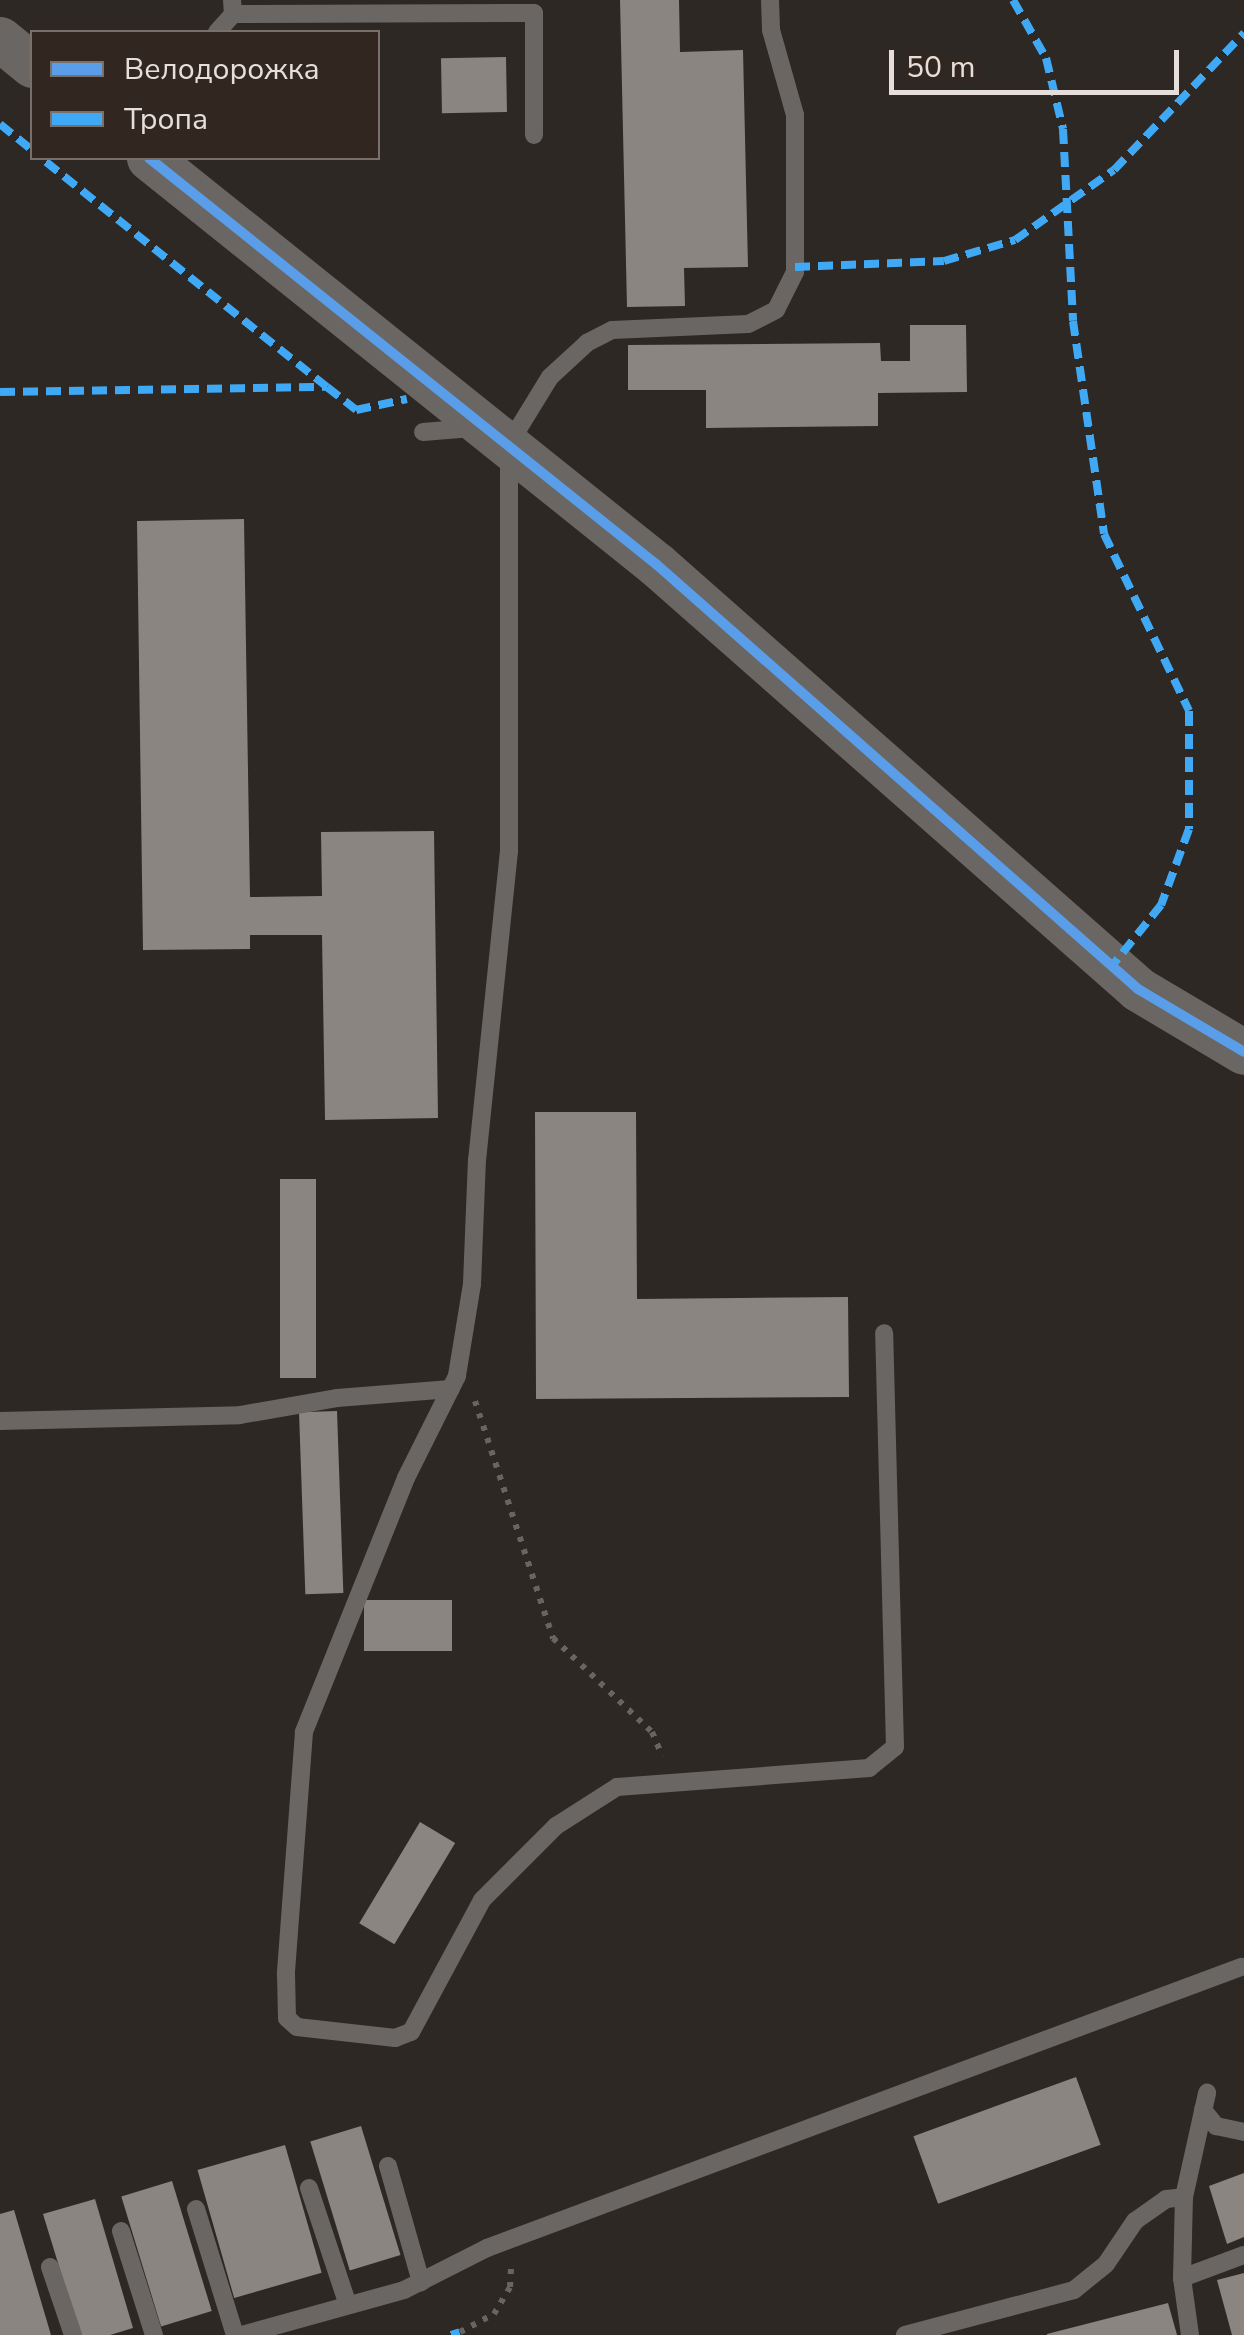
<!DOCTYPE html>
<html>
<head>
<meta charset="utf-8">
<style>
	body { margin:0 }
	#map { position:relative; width:1244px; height:2335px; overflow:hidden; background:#2e2824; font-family:"Nunito Sans",sans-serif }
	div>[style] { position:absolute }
	.building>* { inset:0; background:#8a8581; transform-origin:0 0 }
	.path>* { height:6px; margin-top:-3px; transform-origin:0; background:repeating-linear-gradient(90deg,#696461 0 5px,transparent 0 13px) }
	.service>* { height:18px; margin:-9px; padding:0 9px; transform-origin:9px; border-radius:9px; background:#6a6663 }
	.tertiary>* { height:45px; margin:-22.5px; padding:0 22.5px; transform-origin:22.5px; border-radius:22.5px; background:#6a6663 }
	.quiet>* { height:8px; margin-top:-4px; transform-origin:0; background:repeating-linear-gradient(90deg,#3fa9f5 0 15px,transparent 0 23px) }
	.cycleway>* { height:10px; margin:-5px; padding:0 5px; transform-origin:5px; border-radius:5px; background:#5a9eea }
	span { translate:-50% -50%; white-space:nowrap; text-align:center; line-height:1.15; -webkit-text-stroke:10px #322720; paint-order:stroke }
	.legend { position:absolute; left:30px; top:30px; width:350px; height:130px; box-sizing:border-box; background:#322720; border:2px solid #7a706a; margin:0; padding:12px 18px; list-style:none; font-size:30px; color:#e6deda }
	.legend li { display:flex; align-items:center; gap:20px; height:50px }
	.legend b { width:50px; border:2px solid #7a706a }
	.scale { position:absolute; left:889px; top:50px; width:290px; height:45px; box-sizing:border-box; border:5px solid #e6deda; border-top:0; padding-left:12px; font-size:30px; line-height:35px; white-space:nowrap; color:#e6deda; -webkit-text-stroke:8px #322720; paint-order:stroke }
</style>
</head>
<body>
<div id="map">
	<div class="building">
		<div style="clip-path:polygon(620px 0,679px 0,680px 52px,743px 50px,748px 267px,684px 268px,685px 306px,627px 307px)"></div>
		<div style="left:506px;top:57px;width:55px;height:65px;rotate:89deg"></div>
		<div style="clip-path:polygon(910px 325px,966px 325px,967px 392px,878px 393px,878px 426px,706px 428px,706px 390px,628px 390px,628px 345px,880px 343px,881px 361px,910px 361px)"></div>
		<div style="clip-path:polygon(244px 519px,250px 897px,322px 896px,321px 832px,434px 831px,438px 1118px,325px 1120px,322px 935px,250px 935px,250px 949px,143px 950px,137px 521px)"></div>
		<div style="clip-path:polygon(535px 1112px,636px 1112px,637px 1299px,848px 1297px,849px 1397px,536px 1399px)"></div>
		<div style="left:280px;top:1179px;width:36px;height:199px"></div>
		<div style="left:337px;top:1411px;width:182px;height:38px;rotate:88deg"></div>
		<div style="left:452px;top:1600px;width:51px;height:88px;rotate:90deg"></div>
		<div style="left:420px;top:1822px;width:41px;height:118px;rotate:31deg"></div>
		<div style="left:1076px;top:2077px;width:72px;height:173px;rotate:70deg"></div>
		<div style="left:361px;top:2126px;width:135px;height:53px;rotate:73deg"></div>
		<div style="left:285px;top:2145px;width:133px;height:91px;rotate:74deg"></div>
		<div style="clip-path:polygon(1244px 2173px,1244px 2237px,1227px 2244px,1209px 2186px)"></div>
		<div style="left:172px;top:2181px;width:136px;height:53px;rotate:73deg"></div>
		<div style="clip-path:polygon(95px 2199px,133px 2328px,110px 2335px,80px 2335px,43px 2214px)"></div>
		<div style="clip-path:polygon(14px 2210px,51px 2335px,0 2335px,0 2214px)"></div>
		<div style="clip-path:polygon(1244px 2273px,1244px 2335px,1232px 2335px,1217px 2280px)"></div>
		<div style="clip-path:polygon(1168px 2303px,1177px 2335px,1047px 2335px,1047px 2334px)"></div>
	</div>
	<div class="path">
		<div style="left:475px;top:1401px;width:250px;rotate:71.8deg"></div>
		<div style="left:553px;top:1638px;width:137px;rotate:43.5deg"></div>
		<div style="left:652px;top:1732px;width:26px;rotate:67deg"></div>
		<div style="left:460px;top:2332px;width:38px;rotate:-28deg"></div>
		<div style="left:494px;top:2314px;width:31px;rotate:-59deg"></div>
		<div style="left:510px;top:2287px;width:19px;rotate:-87deg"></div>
	</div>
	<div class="service">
		<div style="left:770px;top:0;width:30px;rotate:88deg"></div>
		<div style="left:771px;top:30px;width:88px;rotate:74.2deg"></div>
		<div style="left:795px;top:115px;width:157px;rotate:90deg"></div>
		<div style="left:795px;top:272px;width:42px;rotate:116.6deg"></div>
		<div style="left:776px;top:310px;width:31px;rotate:153deg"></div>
		<div style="left:748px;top:324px;width:136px;rotate:177.5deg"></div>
		<div style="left:612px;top:330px;width:28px;rotate:153deg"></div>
		<div style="left:587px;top:343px;width:50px;rotate:137.4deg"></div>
		<div style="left:550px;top:377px;width:79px;rotate:121.5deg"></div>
		<div style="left:509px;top:444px;width:407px;rotate:90deg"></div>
		<div style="left:509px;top:851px;width:310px;rotate:95.9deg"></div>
		<div style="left:477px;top:1159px;width:125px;rotate:92.3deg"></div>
		<div style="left:472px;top:1284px;width:93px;rotate:99.3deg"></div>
		<div style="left:457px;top:1376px;width:114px;rotate:116.6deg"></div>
		<div style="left:406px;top:1478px;width:274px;rotate:111.9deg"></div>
		<div style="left:304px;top:1732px;width:243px;rotate:94.3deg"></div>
		<div style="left:286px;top:1974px;width:44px;rotate:88.7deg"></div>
		<div style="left:287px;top:2018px;width:13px;rotate:42deg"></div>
		<div style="left:297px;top:2027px;width:99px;rotate:6.4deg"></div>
		<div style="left:395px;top:2038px;width:17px;rotate:-21deg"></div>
		<div style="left:411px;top:2032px;width:150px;rotate:-61.7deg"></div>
		<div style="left:482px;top:1900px;width:105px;rotate:-45deg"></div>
		<div style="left:556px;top:1826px;width:72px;rotate:-32.6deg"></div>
		<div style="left:617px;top:1787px;width:253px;rotate:-4.3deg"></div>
		<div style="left:869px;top:1768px;width:33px;rotate:-39deg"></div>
		<div style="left:895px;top:1747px;width:414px;rotate:-91.5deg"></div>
		<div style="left:233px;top:14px;width:301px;rotate:-0.2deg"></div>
		<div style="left:534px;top:13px;width:122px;rotate:90deg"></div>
		<div style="left:217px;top:32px;width:24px;rotate:-48deg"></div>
		<div style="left:233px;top:14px;width:14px;rotate:-94deg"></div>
		<div style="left:423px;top:432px;width:49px;rotate:-4.7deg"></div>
		<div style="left:0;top:1421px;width:240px;rotate:-1.4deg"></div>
		<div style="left:240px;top:1415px;width:98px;rotate:-9.9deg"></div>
		<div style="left:337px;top:1398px;width:114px;rotate:-4.5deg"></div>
		<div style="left:1203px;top:2110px;width:21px;rotate:51deg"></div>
		<div style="left:1216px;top:2126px;width:29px;rotate:12deg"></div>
		<div style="left:388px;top:2166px;width:121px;rotate:74.1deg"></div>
		<div style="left:309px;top:2188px;width:123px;rotate:71.6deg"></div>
		<div style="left:196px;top:2209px;width:132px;rotate:72.8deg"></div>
		<div style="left:121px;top:2231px;width:109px;rotate:72.4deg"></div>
		<div style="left:50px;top:2267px;width:72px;rotate:71.3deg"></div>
		<div style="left:1182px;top:2278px;width:66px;rotate:-20.4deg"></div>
		<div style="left:242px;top:2335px;width:168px;rotate:-15.5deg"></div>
		<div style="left:404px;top:2290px;width:93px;rotate:-26.8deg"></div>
		<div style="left:487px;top:2248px;width:805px;rotate:-20.44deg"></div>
		<div style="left:905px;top:2335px;width:175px;rotate:-14.9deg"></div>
		<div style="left:1074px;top:2290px;width:41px;rotate:-39.1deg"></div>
		<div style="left:1106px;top:2264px;width:52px;rotate:-56deg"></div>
		<div style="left:1135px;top:2221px;width:38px;rotate:-35deg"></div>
		<div style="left:1166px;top:2199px;width:18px;rotate:-6deg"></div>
		<div style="left:1190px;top:2335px;width:58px;rotate:-98deg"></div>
		<div style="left:1182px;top:2278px;width:81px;rotate:-88.6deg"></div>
		<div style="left:1184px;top:2197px;width:107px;rotate:-77.5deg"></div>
	</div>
	<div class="tertiary">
		<div style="left:0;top:39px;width:41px;rotate:39.1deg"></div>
		<div style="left:149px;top:158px;width:650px;rotate:38.69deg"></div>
		<div style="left:656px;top:564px;width:643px;rotate:41.4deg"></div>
		<div style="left:1138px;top:989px;width:123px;rotate:30.7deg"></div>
	</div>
	<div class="quiet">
		<div style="left:1013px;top:0;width:67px;rotate:60.4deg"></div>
		<div style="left:1046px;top:58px;width:73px;rotate:76.5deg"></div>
		<div style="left:1063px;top:129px;width:192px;rotate:87deg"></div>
		<div style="left:1073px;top:321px;width:215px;rotate:81.7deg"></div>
		<div style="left:1104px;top:534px;width:196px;rotate:64.3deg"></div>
		<div style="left:1189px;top:711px;width:118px;rotate:90deg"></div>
		<div style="left:1189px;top:829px;width:81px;rotate:110.2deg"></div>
		<div style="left:1161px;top:905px;width:78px;rotate:128.8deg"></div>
		<div style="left:0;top:124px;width:41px;rotate:39.1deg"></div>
		<div style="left:795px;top:267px;width:149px;rotate:-2.3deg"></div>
		<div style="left:944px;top:261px;width:74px;rotate:-16.5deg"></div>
		<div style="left:1015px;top:240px;width:121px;rotate:-35.3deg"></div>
		<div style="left:1114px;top:170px;width:189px;rotate:-46.5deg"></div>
		<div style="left:327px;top:387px;width:37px;rotate:38deg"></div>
		<div style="left:356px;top:410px;width:52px;rotate:-12.2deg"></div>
		<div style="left:0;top:392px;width:327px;rotate:-0.9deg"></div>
		<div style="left:327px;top:387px;width:366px;rotate:-141.3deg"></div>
		<div style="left:451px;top:2335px;width:9px;rotate:-18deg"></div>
	</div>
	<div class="cycleway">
		<div style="left:149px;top:158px;width:650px;rotate:38.69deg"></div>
		<div style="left:656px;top:564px;width:643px;rotate:41.4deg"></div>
		<div style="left:1138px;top:989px;width:123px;rotate:30.7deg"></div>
	</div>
	<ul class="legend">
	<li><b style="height:12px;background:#5a9eea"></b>Велодорожка</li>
	<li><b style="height:12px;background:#3fa9f5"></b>Тропа</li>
	</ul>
	<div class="scale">50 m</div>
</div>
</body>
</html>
